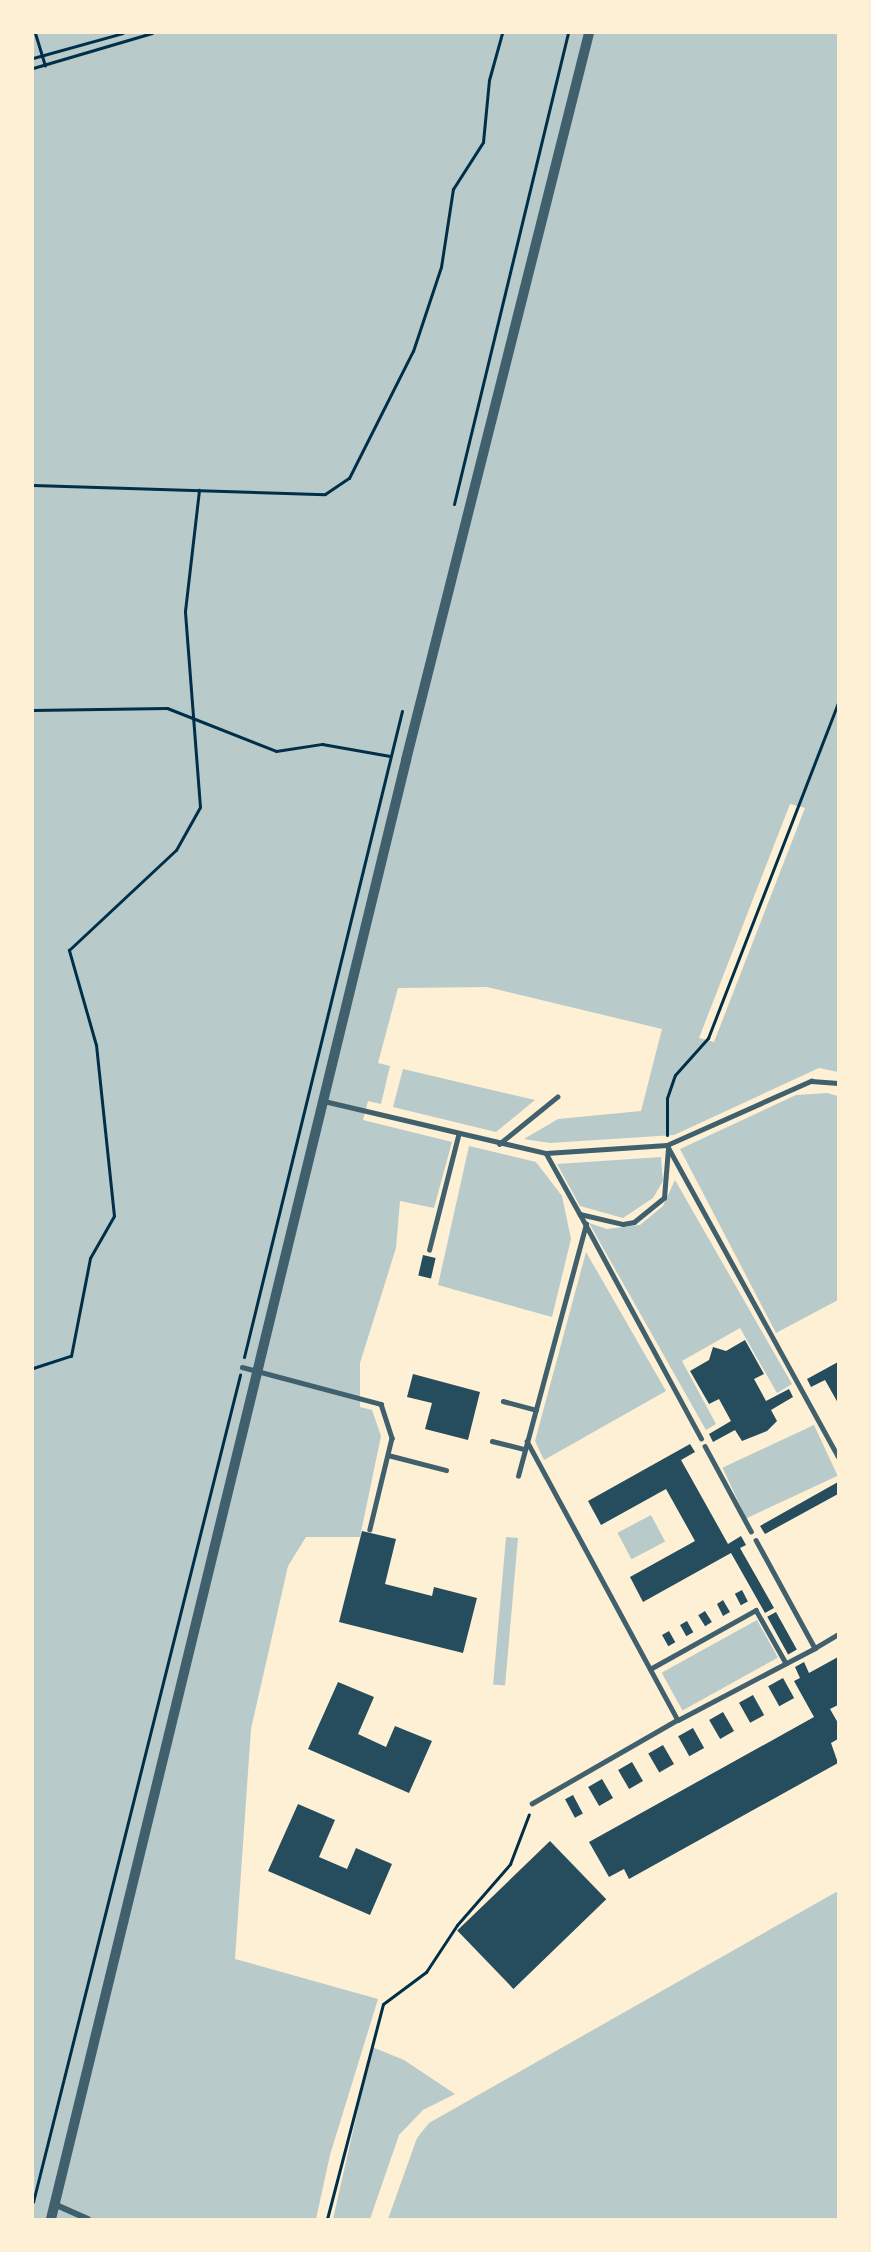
<!DOCTYPE html>
<html>
<head>
<meta charset="utf-8">
<style>
	body { margin:0 }
	#map { position:relative; width:871px; height:2252px; overflow:hidden; background:#fdf0d5; font-family:Mulish,sans-serif }
	div>[style] { position:absolute }
	.green>* { inset:0; background:#b9caca; transform-origin:0 0 }
	.building>* { inset:0; background:#264d5e; transform-origin:0 0 }
	.path>* { height:3px; margin:-1.5px; padding:0 1.5px; transform-origin:1.5px; border-radius:1.5px; background:#003049 }
	.service>* { height:4.5px; margin:-2.25px; padding:0 2.25px; transform-origin:2.25px; border-radius:2.25px; background:#3f606c }
	.minor>* { height:6px; margin:-3px; padding:0 3px; transform-origin:3px; border-radius:3px; background:#3f606c }
	.tertiary>* { height:10px; margin:-5px; padding:0 5px; transform-origin:5px; border-radius:5px; background:#3f606c }
	span { translate:-50% -50%; white-space:nowrap; text-align:center; line-height:1.15; -webkit-text-stroke:4.5px #fdf0d5; paint-order:stroke }
	.frame { position:absolute; inset:0; border:34px solid #fdf0d5; pointer-events:none }
</style>
</head>
<body>
<div id="map">
	<div class="green">
		<div style="clip-path:polygon(evenodd,33px 33px,838px 33px,838px 1072px,819px 1068px,674px 1135px,550px 1143px,524px 1139px,558px 1119px,641px 1111px,662px 1029px,487px 987px,398px 988px,378px 1063px,390px 1066px,381px 1104px,368px 1101px,363px 1120px,452px 1142px,434px 1208px,400px 1201px,396px 1248px,360px 1363px,360px 1407px,372px 1410px,381px 1436px,360px 1537px,306px 1537px,288px 1566px,251px 1729px,235px 1959px,378px 1999px,330px 2155px,316px 2219px,33px 2219px,33px 33px,790px 804px,805px 808px,714px 1042px,699px 1038px,790px 804px)"></div>
		<div style="clip-path:polygon(403px 1069px,535px 1100px,496px 1132px,393px 1107px)"></div>
		<div style="clip-path:polygon(827px 1093px,838px 1096px,838px 1300px,776px 1333px,680px 1149px,796px 1095px)"></div>
		<div style="clip-path:polygon(469px 1146px,536px 1162px,562px 1196px,571px 1239px,552px 1317px,438px 1285px)"></div>
		<div style="clip-path:polygon(661px 1157px,663px 1181px,653px 1198px,623px 1218px,580px 1206px,557px 1164px)"></div>
		<div style="clip-path:polygon(675px 1180px,792px 1384px,777px 1393px,740px 1328px,682px 1361px,716px 1424px,706px 1430px,589px 1223px,607px 1229px,640px 1225px,663px 1206px)"></div>
		<div style="clip-path:polygon(586px 1252px,666px 1391px,544px 1460px,535px 1441px)"></div>
		<div style="left:814px;top:1425px;width:56px;height:101px;rotate:65deg"></div>
		<div style="left:651px;top:1515px;width:30px;height:38px;rotate:62deg"></div>
		<div style="left:506px;top:1537px;width:12px;height:148px;rotate:5deg"></div>
		<div style="left:757px;top:1620px;width:43px;height:109px;rotate:61deg"></div>
		<div style="clip-path:polygon(838px 1891px,838px 2219px,388px 2219px,417px 2138px,429px 2123px)"></div>
		<div style="clip-path:polygon(372px 2047px,404px 2060px,455px 2094px,423px 2110px,399px 2135px,370px 2219px,333px 2219px)"></div>
	</div>
	<div class="building">
		<div style="left:423px;top:1255px;width:13px;height:21px;rotate:13deg"></div>
		<div style="clip-path:polygon(745px 1340px,764px 1374px,754px 1379px,766px 1401px,789px 1389px,793px 1397px,771px 1410px,777px 1421px,767px 1431px,742px 1441px,735px 1430px,713px 1442px,709px 1434px,731px 1421px,719px 1399px,709px 1404px,690px 1371px,709px 1360px,713px 1347px,726px 1351px)"></div>
		<div style="clip-path:polygon(838px 1362px,838px 1403px,825px 1380px,811px 1387px,807px 1379px)"></div>
		<div style="clip-path:polygon(413px 1374px,480px 1392px,468px 1440px,425px 1429px,432px 1403px,407px 1397px)"></div>
		<div style="clip-path:polygon(690px 1444px,695px 1452px,681px 1460px,728px 1544px,741px 1536px,746px 1545px,740px 1548px,774px 1608px,765px 1613px,731px 1553px,643px 1602px,630px 1577px,695px 1541px,666px 1489px,601px 1525px,588px 1501px)"></div>
		<div style="clip-path:polygon(838px 1482px,838px 1494px,765px 1534px,760px 1526px)"></div>
		<div style="clip-path:polygon(362px 1531px,396px 1539px,385px 1584px,432px 1596px,434px 1587px,477px 1598px,463px 1653px,339px 1622px)"></div>
		<div style="left:742px;top:1590px;width:13px;height:8px;rotate:63deg"></div>
		<div style="clip-path:polygon(723px 1600px,730px 1612px,723px 1616px,717px 1604px)"></div>
		<div style="left:705px;top:1611px;width:13px;height:8px;rotate:58deg"></div>
		<div style="left:776px;top:1612px;width:43px;height:10px;rotate:61deg"></div>
		<div style="left:687px;top:1621px;width:13px;height:8px;rotate:61deg"></div>
		<div style="left:669px;top:1631px;width:13px;height:8px;rotate:61deg"></div>
		<div style="clip-path:polygon(838px 1657px,838px 1705px,830px 1709px,838px 1723px,838px 1739px,831px 1743px,838px 1763px,629px 1879px,624px 1869px,609px 1877px,589px 1842px,814px 1717px,794px 1681px,800px 1678px,795px 1667px,804px 1662px,809px 1673px)"></div>
		<div style="left:783px;top:1678px;width:23px;height:17px;rotate:61deg"></div>
		<div style="clip-path:polygon(338px 1682px,374px 1697px,358px 1734px,386px 1747px,395px 1726px,432px 1741px,409px 1793px,308px 1749px)"></div>
		<div style="left:753px;top:1695px;width:23px;height:16px;rotate:61deg"></div>
		<div style="left:723px;top:1712px;width:22px;height:16px;rotate:60deg"></div>
		<div style="left:693px;top:1728px;width:23px;height:17px;rotate:61deg"></div>
		<div style="left:663px;top:1745px;width:22px;height:17px;rotate:60deg"></div>
		<div style="left:632px;top:1762px;width:22px;height:16px;rotate:60deg"></div>
		<div style="left:602px;top:1779px;width:22px;height:16px;rotate:60deg"></div>
		<div style="left:573px;top:1795px;width:21px;height:9px;rotate:62deg"></div>
		<div style="clip-path:polygon(298px 1804px,335px 1820px,319px 1857px,347px 1869px,356px 1848px,392px 1864px,370px 1915px,268px 1871px)"></div>
		<div style="left:550px;top:1841px;width:81px;height:129px;rotate:46deg"></div>
	</div>
	<div class="path">
		<div style="left:35px;top:33px;width:34px;rotate:73deg"></div>
		<div style="left:33px;top:58px;width:93px;rotate:-15.5deg"></div>
		<div style="left:33px;top:68px;width:124px;rotate:-16.4deg"></div>
		<div style="left:33px;top:485px;width:292px;rotate:1.8deg"></div>
		<div style="left:325px;top:494px;width:29px;rotate:-34deg"></div>
		<div style="left:349px;top:478px;width:142px;rotate:-63.3deg"></div>
		<div style="left:413px;top:351px;width:89px;rotate:-71.6deg"></div>
		<div style="left:441px;top:267px;width:79px;rotate:-81.3deg"></div>
		<div style="left:453px;top:189px;width:56px;rotate:-57.4deg"></div>
		<div style="left:483px;top:142px;width:62px;rotate:-84.5deg"></div>
		<div style="left:489px;top:80px;width:49px;rotate:-74.5deg"></div>
		<div style="left:454px;top:504px;width:485px;rotate:-76.4deg"></div>
		<div style="left:33px;top:710px;width:134px;rotate:-0.9deg"></div>
		<div style="left:167px;top:708px;width:117px;rotate:21.5deg"></div>
		<div style="left:276px;top:751px;width:47px;rotate:-8.7deg"></div>
		<div style="left:322px;top:744px;width:69px;rotate:10deg"></div>
		<div style="left:667px;top:1135px;width:37px;rotate:-90deg"></div>
		<div style="left:667px;top:1098px;width:24px;rotate:-71deg"></div>
		<div style="left:675px;top:1075px;width:50px;rotate:-48.3deg"></div>
		<div style="left:708px;top:1038px;width:359px;rotate:-68.8deg"></div>
		<div style="left:244px;top:1357px;width:665px;rotate:-76.26deg"></div>
		<div style="left:33px;top:1368px;width:40px;rotate:-18deg"></div>
		<div style="left:71px;top:1356px;width:100px;rotate:-79deg"></div>
		<div style="left:90px;top:1258px;width:48px;rotate:-60.3deg"></div>
		<div style="left:114px;top:1216px;width:172px;rotate:-96deg"></div>
		<div style="left:96px;top:1045px;width:99px;rotate:-105.9deg"></div>
		<div style="left:69px;top:950px;width:146px;rotate:-43.1deg"></div>
		<div style="left:176px;top:850px;width:49px;rotate:-60.8deg"></div>
		<div style="left:200px;top:807px;width:197px;rotate:-94.4deg"></div>
		<div style="left:185px;top:611px;width:122px;rotate:-83.4deg"></div>
		<div style="left:33px;top:2202px;width:853px;rotate:-75.95deg"></div>
		<div style="left:327px;top:2219px;width:222px;rotate:-75.4deg"></div>
		<div style="left:383px;top:2004px;width:54px;rotate:-36.7deg"></div>
		<div style="left:426px;top:1972px;width:56px;rotate:-56.6deg"></div>
		<div style="left:457px;top:1925px;width:81px;rotate:-49deg"></div>
		<div style="left:510px;top:1864px;width:53px;rotate:-69.2deg"></div>
	</div>
	<div class="service">
		<div style="left:324px;top:1101px;width:228px;rotate:13.2deg"></div>
		<div style="left:546px;top:1153px;width:121px;rotate:-3.8deg"></div>
		<div style="left:667px;top:1145px;width:158px;rotate:-24deg"></div>
		<div style="left:811px;top:1081px;width:27px;rotate:4deg"></div>
		<div style="left:499px;top:1144px;width:75px;rotate:-39deg"></div>
		<div style="left:667px;top:1145px;width:355px;rotate:61.2deg"></div>
		<div style="left:546px;top:1153px;width:70px;rotate:60.9deg"></div>
		<div style="left:580px;top:1214px;width:44px;rotate:13.1deg"></div>
		<div style="left:623px;top:1224px;width:11px;rotate:-10deg"></div>
		<div style="left:634px;top:1222px;width:38px;rotate:-39deg"></div>
		<div style="left:664px;top:1198px;width:50px;rotate:-85.4deg"></div>
		<div style="left:580px;top:1214px;width:255px;rotate:61.6deg"></div>
		<div style="left:429px;top:1250px;width:118px;rotate:-75.7deg"></div>
		<div style="left:242px;top:1367px;width:144px;rotate:14.9deg"></div>
		<div style="left:381px;top:1404px;width:36px;rotate:72deg"></div>
		<div style="left:392px;top:1438px;width:94px;rotate:103.6deg"></div>
		<div style="left:503px;top:1401px;width:34px;rotate:15deg"></div>
		<div style="left:492px;top:1441px;width:34px;rotate:14deg"></div>
		<div style="left:527px;top:1441px;width:317px;rotate:61.6deg"></div>
		<div style="left:678px;top:1720px;width:168px;rotate:150.1deg"></div>
		<div style="left:705px;top:1446px;width:97px;rotate:61.6deg"></div>
		<div style="left:388px;top:1455px;width:60px;rotate:14.5deg"></div>
		<div style="left:518px;top:1476px;width:261px;rotate:-74.9deg"></div>
		<div style="left:756px;top:1540px;width:123px;rotate:61.4deg"></div>
		<div style="left:815px;top:1648px;width:27px;rotate:-31deg"></div>
		<div style="left:650px;top:1669px;width:121px;rotate:-29.1deg"></div>
		<div style="left:756px;top:1610px;width:61px;rotate:60.5deg"></div>
		<div style="left:678px;top:1720px;width:155px;rotate:-27.7deg"></div>
	</div>
	<div class="minor">
		<div style="left:54px;top:2204px;width:37px;rotate:24deg"></div>
	</div>
	<div class="tertiary">
		<div style="left:51px;top:2219px;width:1502px;rotate:-76.32deg"></div>
		<div style="left:406px;top:760px;width:750px;rotate:-75.87deg"></div>
	</div>
	<div class="frame"></div>
</div>
</body>
</html>
